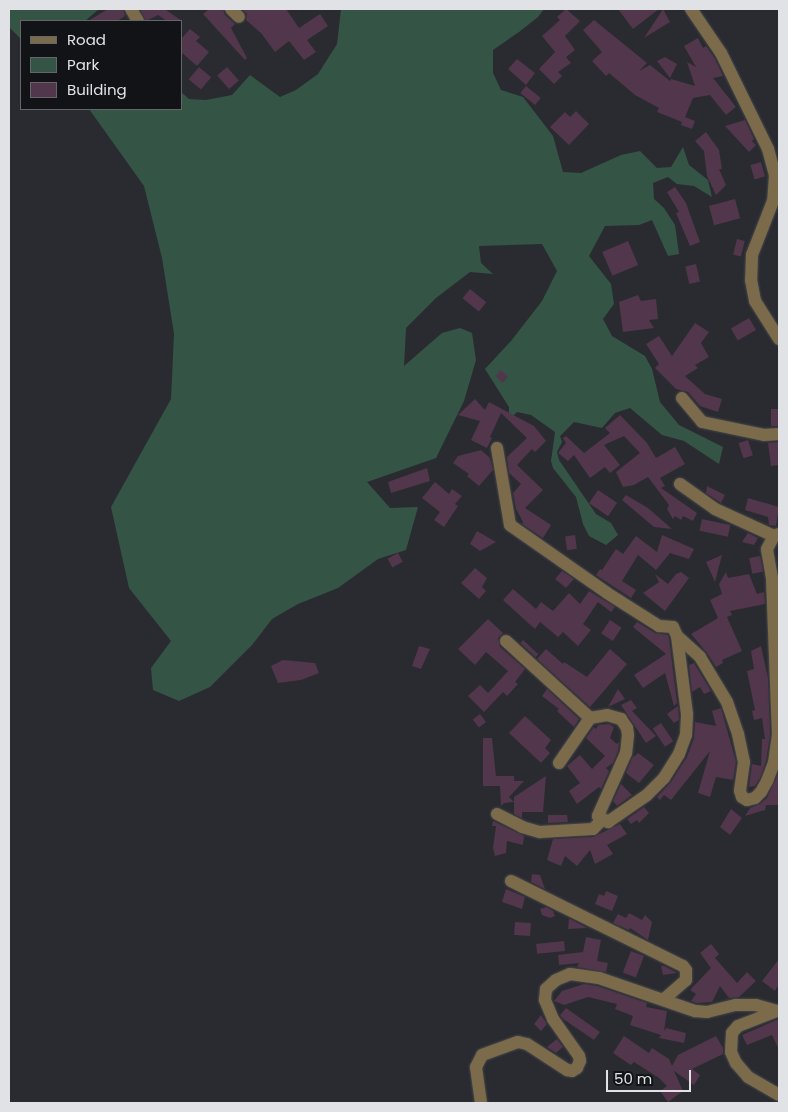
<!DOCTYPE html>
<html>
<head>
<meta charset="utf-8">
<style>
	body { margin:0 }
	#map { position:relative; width:788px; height:1112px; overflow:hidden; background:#292b30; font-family:Poppins,sans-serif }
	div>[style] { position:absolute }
	.green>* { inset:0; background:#345545 }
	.building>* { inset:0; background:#52364c; transform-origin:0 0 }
	.roads { filter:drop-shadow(0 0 1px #46484d) drop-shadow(0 0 1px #46484d) }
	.minor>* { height:12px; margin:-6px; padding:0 6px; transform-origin:6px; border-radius:6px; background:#7c6b4b }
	span { translate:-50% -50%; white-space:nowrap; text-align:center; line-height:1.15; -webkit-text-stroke:4px #121316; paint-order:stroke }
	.frame { position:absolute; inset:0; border:10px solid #e1e2e5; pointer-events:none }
	.legend { position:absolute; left:20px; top:20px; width:162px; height:90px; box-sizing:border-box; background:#121316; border:1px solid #656669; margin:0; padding:6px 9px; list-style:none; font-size:15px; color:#e1e2e5 }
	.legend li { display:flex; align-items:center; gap:10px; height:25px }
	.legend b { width:25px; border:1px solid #656669 }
	.scale { position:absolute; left:606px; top:1070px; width:85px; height:22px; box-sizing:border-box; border:2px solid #e1e2e5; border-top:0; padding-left:6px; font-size:15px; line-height:18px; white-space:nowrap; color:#e1e2e5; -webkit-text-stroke:4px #121316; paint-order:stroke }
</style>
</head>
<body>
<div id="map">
	<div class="green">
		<div style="clip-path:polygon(9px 9px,99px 9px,85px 21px,21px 21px,21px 39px,9px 27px)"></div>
		<div style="clip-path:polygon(341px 9px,544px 9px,538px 17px,519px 32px,493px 50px,493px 73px,501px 90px,523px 97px,553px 136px,563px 172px,581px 173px,621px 155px,640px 151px,657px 168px,671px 167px,683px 147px,689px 165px,708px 180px,712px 197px,694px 186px,677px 184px,668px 177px,653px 183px,654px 199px,664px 208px,675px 225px,679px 254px,668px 256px,652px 220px,639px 225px,605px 226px,589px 256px,611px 284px,614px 304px,603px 319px,612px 336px,645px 356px,652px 369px,660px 402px,679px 425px,723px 447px,719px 464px,684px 441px,662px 435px,630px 408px,615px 413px,602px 428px,574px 422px,560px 436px,562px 442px,557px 452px,559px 460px,596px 514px,611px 523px,618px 535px,606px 545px,589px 536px,583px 524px,576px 497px,553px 468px,551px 461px,555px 432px,531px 415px,517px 412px,509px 420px,509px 407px,485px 369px,511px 341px,542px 301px,557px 271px,542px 244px,479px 246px,481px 263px,493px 274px,470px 272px,436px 298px,406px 328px,404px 366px,442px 333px,460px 328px,472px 333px,476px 360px,464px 401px,436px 458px,367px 482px,390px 508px,418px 507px,406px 550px,378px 559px,338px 588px,298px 604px,272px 619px,252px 645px,210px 687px,179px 701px,153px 690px,151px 668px,171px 641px,129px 588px,111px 507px,171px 399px,174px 334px,162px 258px,144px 186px,89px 109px,181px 109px,181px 92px,189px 99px,206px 100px,232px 95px,250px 75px,280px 97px,296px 90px,318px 74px,337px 44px)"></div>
	</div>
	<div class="building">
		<div style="clip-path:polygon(108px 9px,123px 9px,125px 16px,117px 21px,88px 21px)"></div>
		<div style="clip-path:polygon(140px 9px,168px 9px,166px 10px,182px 21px,167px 21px,158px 15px,146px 21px)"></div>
		<div style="clip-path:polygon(209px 9px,223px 9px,225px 15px,235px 24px,231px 28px,247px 58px,245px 60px,203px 14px)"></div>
		<div style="clip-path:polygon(242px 9px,286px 9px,299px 28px,320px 14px,328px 26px,307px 40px,316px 52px,304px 60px,289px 41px,275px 52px,261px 33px,246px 20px,247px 14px)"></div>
		<div style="clip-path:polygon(566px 9px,580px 21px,565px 36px,575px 50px,566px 57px,571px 63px,558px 72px,562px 76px,554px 84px,539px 69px,555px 52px,542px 36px,560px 20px,557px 17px)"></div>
		<div style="clip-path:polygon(618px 9px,659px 9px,633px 29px)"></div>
		<div style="clip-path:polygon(663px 9px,670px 22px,644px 38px)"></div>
		<div style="clip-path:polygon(594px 20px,647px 63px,639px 71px,650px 65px,670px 81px,671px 79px,695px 86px,687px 62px,696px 67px,684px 46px,698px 38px,703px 48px,706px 46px,714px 57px,723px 76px,713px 78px,736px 107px,726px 115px,710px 95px,693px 98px,685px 117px,695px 121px,692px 129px,681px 125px,682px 122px,657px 112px,659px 108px,635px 95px,609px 73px,606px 76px,592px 61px,602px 52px,583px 30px)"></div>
		<div style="clip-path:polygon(190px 29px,200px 37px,196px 41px,209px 52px,197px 66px,181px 52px,181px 39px)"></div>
		<div style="clip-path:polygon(665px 57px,677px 64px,670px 78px,657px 61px)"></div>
		<div style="clip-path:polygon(517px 59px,535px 73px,526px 85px,508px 69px)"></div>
		<div style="left:199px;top:67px;width:16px;height:16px;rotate:40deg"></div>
		<div style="left:227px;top:67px;width:18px;height:13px;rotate:49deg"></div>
		<div style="left:526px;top:86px;width:19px;height:9px;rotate:39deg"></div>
		<div style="clip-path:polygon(576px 111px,589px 124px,569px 145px,550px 127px,565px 112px,570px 117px)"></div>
		<div style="clip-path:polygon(745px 120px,754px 139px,752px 141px,756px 145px,749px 152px,725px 126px)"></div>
		<div style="clip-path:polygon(706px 132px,719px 150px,722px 169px,719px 169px,726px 185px,716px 195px,707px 176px,704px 151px,695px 141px)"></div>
		<div style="left:761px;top:162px;width:15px;height:11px;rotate:74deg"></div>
		<div style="clip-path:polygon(675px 187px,686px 203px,700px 242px,690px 246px,676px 213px,679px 212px,667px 192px)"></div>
		<div style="left:735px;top:199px;width:20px;height:27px;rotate:75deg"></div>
		<div style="left:737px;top:239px;width:8px;height:16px;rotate:14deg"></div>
		<div style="left:628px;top:241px;width:26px;height:28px;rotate:67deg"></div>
		<div style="left:696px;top:264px;width:18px;height:11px;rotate:77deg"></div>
		<div style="left:470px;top:289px;width:21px;height:12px;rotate:39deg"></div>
		<div style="clip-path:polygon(638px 295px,641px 301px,656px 299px,658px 319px,649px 320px,654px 328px,623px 332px,619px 302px)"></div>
		<div style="left:749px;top:318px;width:14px;height:21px;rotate:60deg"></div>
		<div style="clip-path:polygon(695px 323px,709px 332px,701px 343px,709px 357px,695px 365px,698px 368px,685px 376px,705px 394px,722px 399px,718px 412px,700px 406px,688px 392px,676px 389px,655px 368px,659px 364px,646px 344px,659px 336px,672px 356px)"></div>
		<div style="left:501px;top:370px;width:10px;height:8px;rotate:45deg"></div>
		<div style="clip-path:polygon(475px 399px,485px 410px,489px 402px,534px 426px,546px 441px,535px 452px,532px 449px,517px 465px,543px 490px,525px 508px,551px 525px,543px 538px,522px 524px,523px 522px,516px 509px,513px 493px,521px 484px,509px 473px,507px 457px,527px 438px,501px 413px,490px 437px,492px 438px,487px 448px,471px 440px,480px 421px,458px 415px)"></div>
		<div style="left:771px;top:409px;width:8px;height:17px"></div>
		<div style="clip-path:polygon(620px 415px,647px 443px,656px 458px,675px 447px,685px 464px,660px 478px,665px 486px,661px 488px,697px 513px,693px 521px,683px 516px,681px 520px,675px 516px,673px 519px,667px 509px,669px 505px,648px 477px,634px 485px,623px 487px,616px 472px,640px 453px,624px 436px,604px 445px,620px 465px,610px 473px,605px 467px,590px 478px,574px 455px,568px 461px,558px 453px,566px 443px,563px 438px,566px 436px,584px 453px,610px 433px,605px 428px)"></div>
		<div style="left:748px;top:440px;width:16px;height:10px;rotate:72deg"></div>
		<div style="clip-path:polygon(779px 442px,779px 465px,771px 466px,768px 443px)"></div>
		<div style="clip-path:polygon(481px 450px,490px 458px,493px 470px,479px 486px,467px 476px,469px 474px,453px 463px,458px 456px)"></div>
		<div style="clip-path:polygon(427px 468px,430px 481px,391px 493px,388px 482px)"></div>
		<div style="clip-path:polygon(435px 482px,449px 494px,452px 489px,462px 496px,455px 504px,458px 506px,444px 527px,434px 520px,440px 512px,422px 498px)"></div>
		<div style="clip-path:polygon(707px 486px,725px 495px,721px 503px,706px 493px)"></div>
		<div style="left:598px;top:490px;width:23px;height:16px;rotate:34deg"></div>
		<div style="clip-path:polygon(626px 495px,648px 508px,672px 529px,654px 527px,622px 500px)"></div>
		<div style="clip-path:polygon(748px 498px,779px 507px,776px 526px,769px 525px,768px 517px,745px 510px)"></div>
		<div style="left:702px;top:519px;width:29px;height:12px;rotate:12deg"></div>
		<div style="clip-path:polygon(477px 531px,496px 542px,480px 551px,470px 544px)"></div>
		<div style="clip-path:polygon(748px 533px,758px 538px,754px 545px,742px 542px)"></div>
		<div style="left:575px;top:535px;width:14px;height:10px;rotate:82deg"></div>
		<div style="clip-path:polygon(662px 535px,694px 549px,689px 559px,670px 553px,656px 570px,638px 555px,622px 581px,636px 590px,631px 598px,596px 575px,600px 569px,602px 570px,616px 549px,623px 554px,636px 536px,657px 552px)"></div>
		<div style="left:398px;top:553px;width:10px;height:12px;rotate:61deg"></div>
		<div style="clip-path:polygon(722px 555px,715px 582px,706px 562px)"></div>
		<div style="left:760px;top:556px;width:16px;height:11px;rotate:79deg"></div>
		<div style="clip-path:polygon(475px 568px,487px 578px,482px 587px,486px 591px,479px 599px,461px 583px)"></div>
		<div style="clip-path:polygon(562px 571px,574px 579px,566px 588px,555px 579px)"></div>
		<div style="clip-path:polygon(681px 572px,689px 578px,665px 611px,643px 593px,659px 582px,655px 574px,668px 584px,676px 574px)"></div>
		<div style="clip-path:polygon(726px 572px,728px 578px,749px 574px,757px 594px,764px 592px,765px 604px,730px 611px,732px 615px,727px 617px,742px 651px,722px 660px,723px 663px,716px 667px,707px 653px,691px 634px,718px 618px,710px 600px,722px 594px,719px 584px)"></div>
		<div style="clip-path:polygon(513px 589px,536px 609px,541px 602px,553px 611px,569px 593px,580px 604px,589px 591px,615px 607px,611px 612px,598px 602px,583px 624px,591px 630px,578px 646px,563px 632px,558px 637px,540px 622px,535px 629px,526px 621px,503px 600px)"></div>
		<div style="clip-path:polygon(488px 619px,503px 633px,498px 638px,500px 647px,525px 669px,515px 682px,518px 684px,507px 696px,503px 692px,484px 712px,468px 696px,480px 685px,488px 693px,508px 671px,486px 652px,475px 665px,458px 649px)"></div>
		<div style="left:610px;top:620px;width:14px;height:16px;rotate:34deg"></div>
		<div style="clip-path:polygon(637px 622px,655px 633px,668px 635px,669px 638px,677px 703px,674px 706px,665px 673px,643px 688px,634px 675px,666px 654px,633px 627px)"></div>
		<div style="left:523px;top:640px;width:21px;height:4px;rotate:43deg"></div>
		<div style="clip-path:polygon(419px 646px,430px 649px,421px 669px,412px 666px)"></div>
		<div style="clip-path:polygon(761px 646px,768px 678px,770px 735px,766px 761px,760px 778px,755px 786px,749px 787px,752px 764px,761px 766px,762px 739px,765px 739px,762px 718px,754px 720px,752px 711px,755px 710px,747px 671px,754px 669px,751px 651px)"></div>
		<div style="clip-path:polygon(546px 649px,563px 664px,564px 662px,587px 677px,610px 649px,627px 664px,590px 707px,537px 659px)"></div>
		<div style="clip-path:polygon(283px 660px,315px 663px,319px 673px,301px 680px,278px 683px,271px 666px)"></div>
		<div style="clip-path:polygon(694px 663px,711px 691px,704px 694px,700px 687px,692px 692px,689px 665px)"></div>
		<div style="clip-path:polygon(547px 689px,579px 719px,574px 727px,557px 711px,559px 709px,542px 696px)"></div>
		<div style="clip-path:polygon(618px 689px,625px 699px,608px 707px)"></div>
		<div style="clip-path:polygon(631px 700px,637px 708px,632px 711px,656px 736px,646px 743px,621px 705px)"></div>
		<div style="clip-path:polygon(678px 706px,679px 720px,674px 723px,667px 714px)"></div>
		<div style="clip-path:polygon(721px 708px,736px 762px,733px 780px,716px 777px,710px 797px,698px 793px,710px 751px,671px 800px,664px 795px,660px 800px,657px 797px,671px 782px,687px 757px,694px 738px,695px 722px,716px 726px,712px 711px)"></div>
		<div style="left:480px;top:714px;width:10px;height:9px;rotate:53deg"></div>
		<div style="clip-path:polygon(525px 716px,551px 740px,545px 748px,550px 753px,541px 763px,509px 733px)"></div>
		<div style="left:661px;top:723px;width:22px;height:10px;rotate:56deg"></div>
		<div style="clip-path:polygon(609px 724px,614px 727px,610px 738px,617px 744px,619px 742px,618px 751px,613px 763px,606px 768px,609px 771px,601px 789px,599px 787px,577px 804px,569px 791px,580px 783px,567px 766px,580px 755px,592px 769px,605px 756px,586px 738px,594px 727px,596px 729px,598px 725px)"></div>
		<div style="clip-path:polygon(483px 738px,492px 738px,496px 776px,514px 776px,514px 781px,524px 781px,509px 797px,514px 802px,504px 803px,501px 806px,500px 786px,483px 786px)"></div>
		<div style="clip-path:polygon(638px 753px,654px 765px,639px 783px,626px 773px,632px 758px)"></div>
		<div style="clip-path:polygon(779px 772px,779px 805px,766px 805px,765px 810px,745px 816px,750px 808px,760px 804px,767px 798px)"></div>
		<div style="clip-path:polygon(546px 776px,543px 812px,522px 812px,522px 818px,514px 814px,514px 797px)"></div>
		<div style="clip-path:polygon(621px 784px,632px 795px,617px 806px,613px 801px)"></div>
		<div style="clip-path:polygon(644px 807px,649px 813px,639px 823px,637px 820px,631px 824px,627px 819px)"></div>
		<div style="clip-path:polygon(731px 809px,742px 818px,730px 835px,720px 827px)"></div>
		<div style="clip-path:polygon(548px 815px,567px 815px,568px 822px,548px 823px)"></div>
		<div style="clip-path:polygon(493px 821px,524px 836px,523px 845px,507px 841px,506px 853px,495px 856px,493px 848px,496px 826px,492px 826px)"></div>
		<div style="clip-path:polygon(620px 824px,627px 834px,607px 845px,613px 854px,595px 864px,590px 850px,577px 866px,565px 856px,561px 866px,547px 860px,553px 839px,593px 837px)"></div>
		<div style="clip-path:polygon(532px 874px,540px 875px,545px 889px,531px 882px)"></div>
		<div style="clip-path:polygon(506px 889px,525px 897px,522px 909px,502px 902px)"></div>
		<div style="clip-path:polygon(606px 891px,618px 896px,612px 911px,595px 904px,599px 894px,604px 896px)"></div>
		<div style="clip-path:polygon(546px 907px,553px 911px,555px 916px,550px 918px,542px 915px,540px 909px)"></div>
		<div style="clip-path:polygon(629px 913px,642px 920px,645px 915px,652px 922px,648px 940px,630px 928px,629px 930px,613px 923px,618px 914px,626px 918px)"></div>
		<div style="clip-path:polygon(569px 919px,570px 919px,587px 928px,568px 929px)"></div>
		<div style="left:515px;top:922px;width:16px;height:13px;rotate:4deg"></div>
		<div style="clip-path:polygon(586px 937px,601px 940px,597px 961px,608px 963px,606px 972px,577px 967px,579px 963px,559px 965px,558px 955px,583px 952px)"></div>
		<div style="left:564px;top:941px;width:10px;height:28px;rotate:84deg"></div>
		<div style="clip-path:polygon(711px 944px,719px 954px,715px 958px,737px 983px,747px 972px,756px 981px,739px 997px,729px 998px,720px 986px,712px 1002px,697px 1003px,691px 1001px,696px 994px,690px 990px,711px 968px,700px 953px)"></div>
		<div style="left:631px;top:951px;width:14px;height:23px;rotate:21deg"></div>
		<div style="clip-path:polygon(779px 959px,779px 984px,775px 991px,762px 981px)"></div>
		<div style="clip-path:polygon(661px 966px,664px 966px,677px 973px,663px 975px)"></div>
		<div style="clip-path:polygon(584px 984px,597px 986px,647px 1003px,646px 1007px,667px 1011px,664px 1031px,666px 1028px,686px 1033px,684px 1043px,659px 1038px,661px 1035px,630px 1025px,633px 1016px,615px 1009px,617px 1004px,588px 997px,564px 1005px,554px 1001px,562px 991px)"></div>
		<div style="clip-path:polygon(566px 1008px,600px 1032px,594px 1040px,563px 1019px,560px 1015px)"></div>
		<div style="clip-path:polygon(541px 1015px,547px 1024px,541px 1031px,534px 1024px)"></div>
		<div style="clip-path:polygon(779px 1019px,779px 1050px,772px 1035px,747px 1045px,742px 1035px)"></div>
		<div style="clip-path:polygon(624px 1036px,649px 1053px,652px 1048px,669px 1059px,672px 1066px,678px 1055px,716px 1036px,723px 1048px,723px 1054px,692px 1069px,700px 1075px,694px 1085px,674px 1071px,683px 1091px,668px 1102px,660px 1091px,667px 1086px,659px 1078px,634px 1062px,631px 1065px,613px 1053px)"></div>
		<div style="clip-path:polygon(557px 1039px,563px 1047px,556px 1053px,547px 1047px)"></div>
	</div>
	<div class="roads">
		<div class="minor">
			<div style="left:131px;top:9px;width:14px;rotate:60deg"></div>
			<div style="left:231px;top:9px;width:11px;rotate:45deg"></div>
			<div style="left:691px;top:9px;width:53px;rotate:55.7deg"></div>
			<div style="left:721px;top:53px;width:107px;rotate:63.9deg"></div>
			<div style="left:768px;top:149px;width:27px;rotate:75deg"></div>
			<div style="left:775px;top:175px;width:26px;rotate:94deg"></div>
			<div style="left:773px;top:201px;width:58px;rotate:111.3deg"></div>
			<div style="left:752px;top:255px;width:25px;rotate:92deg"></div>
			<div style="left:751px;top:280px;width:21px;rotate:79deg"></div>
			<div style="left:755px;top:301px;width:45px;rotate:57.7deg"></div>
			<div style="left:682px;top:398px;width:31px;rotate:50deg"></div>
			<div style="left:702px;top:422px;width:63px;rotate:11.8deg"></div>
			<div style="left:764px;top:435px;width:15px;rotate:-4deg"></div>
			<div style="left:497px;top:448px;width:78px;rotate:80.4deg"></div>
			<div style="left:510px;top:525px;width:118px;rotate:35deg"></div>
			<div style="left:607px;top:593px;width:62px;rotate:32.4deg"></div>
			<div style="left:659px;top:626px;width:14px;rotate:4deg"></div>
			<div style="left:673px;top:627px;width:10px;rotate:66deg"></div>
			<div style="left:677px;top:636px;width:31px;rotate:42deg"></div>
			<div style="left:700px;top:657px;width:52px;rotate:59deg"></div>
			<div style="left:727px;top:702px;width:34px;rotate:71deg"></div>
			<div style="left:738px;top:734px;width:29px;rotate:78deg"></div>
			<div style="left:744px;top:762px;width:29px;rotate:98deg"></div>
			<div style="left:740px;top:791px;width:6px;rotate:72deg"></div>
			<div style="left:742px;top:797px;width:6px;rotate:31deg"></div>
			<div style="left:747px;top:800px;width:8px;rotate:-14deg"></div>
			<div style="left:755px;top:798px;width:8px;rotate:-45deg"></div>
			<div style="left:761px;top:792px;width:13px;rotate:-61deg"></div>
			<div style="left:767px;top:781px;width:19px;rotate:-69deg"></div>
			<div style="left:774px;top:763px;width:28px;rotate:-82deg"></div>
			<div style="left:778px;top:735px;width:157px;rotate:-92.2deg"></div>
			<div style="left:772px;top:578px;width:29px;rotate:-100deg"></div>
			<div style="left:767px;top:549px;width:15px;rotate:-62deg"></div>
			<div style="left:774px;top:536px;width:5px;rotate:-22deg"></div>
			<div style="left:680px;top:484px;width:43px;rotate:35.5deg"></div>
			<div style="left:715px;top:509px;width:65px;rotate:24.6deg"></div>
			<div style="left:506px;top:641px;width:114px;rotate:42.5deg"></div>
			<div style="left:559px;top:763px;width:55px;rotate:-55.4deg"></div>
			<div style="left:590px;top:718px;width:17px;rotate:-10deg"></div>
			<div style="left:607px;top:715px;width:15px;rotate:16deg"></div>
			<div style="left:621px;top:719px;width:11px;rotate:56deg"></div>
			<div style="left:627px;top:728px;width:7px;rotate:82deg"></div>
			<div style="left:628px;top:735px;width:18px;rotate:96deg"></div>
			<div style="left:626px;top:753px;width:69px;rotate:114deg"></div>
			<div style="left:598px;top:816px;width:12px;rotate:31deg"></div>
			<div style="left:608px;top:822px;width:47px;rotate:-34.7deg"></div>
			<div style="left:647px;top:795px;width:24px;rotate:-45deg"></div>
			<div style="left:664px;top:778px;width:28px;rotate:-58deg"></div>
			<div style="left:679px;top:754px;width:20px;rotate:-70deg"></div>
			<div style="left:686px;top:735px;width:21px;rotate:-87deg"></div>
			<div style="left:687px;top:714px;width:79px;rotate:-97.3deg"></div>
			<div style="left:497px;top:814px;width:28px;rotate:27deg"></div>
			<div style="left:522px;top:827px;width:19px;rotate:16deg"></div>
			<div style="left:540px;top:832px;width:53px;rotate:-3.2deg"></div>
			<div style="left:593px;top:829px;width:13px;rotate:-45deg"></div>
			<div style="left:511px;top:881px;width:192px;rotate:26.3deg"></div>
			<div style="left:683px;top:966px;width:5px;rotate:53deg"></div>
			<div style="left:686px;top:970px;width:10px;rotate:90deg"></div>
			<div style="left:686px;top:980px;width:29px;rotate:139deg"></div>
			<div style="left:777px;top:1011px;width:42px;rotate:159deg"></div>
			<div style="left:738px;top:1026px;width:9px;rotate:131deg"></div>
			<div style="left:732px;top:1033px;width:19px;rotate:93deg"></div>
			<div style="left:731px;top:1052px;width:12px;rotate:66deg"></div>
			<div style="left:736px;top:1063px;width:18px;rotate:49deg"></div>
			<div style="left:748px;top:1077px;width:36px;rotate:30deg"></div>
			<div style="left:481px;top:1103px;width:36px;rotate:-98deg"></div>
			<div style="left:476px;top:1067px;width:13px;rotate:-63deg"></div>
			<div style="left:482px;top:1055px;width:38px;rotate:-20deg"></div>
			<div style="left:518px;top:1042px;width:9px;rotate:13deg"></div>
			<div style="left:527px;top:1044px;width:48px;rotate:33deg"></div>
			<div style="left:567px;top:1070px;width:5px;rotate:11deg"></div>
			<div style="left:572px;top:1071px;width:6px;rotate:-31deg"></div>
			<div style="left:577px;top:1068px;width:8px;rotate:-67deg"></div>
			<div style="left:580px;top:1061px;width:5px;rotate:-101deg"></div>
			<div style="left:579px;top:1056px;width:45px;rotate:-125.1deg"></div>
			<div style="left:553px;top:1019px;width:21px;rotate:-113deg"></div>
			<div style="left:545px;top:1000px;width:11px;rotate:-85deg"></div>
			<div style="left:546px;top:989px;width:13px;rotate:-42deg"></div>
			<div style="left:556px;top:980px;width:15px;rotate:-23deg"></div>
			<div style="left:570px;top:974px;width:29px;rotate:8deg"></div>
			<div style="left:599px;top:978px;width:102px;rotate:19deg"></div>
			<div style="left:695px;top:1011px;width:12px;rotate:5deg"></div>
			<div style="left:707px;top:1012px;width:30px;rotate:-14deg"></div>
			<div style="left:736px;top:1005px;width:20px"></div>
			<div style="left:756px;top:1005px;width:22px;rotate:16deg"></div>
		</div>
	</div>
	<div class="frame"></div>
	<ul class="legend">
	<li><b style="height:6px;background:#7c6b4b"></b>Road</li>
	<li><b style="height:14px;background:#345545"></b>Park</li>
	<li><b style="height:14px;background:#52364c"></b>Building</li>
	</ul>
	<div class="scale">50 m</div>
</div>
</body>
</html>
